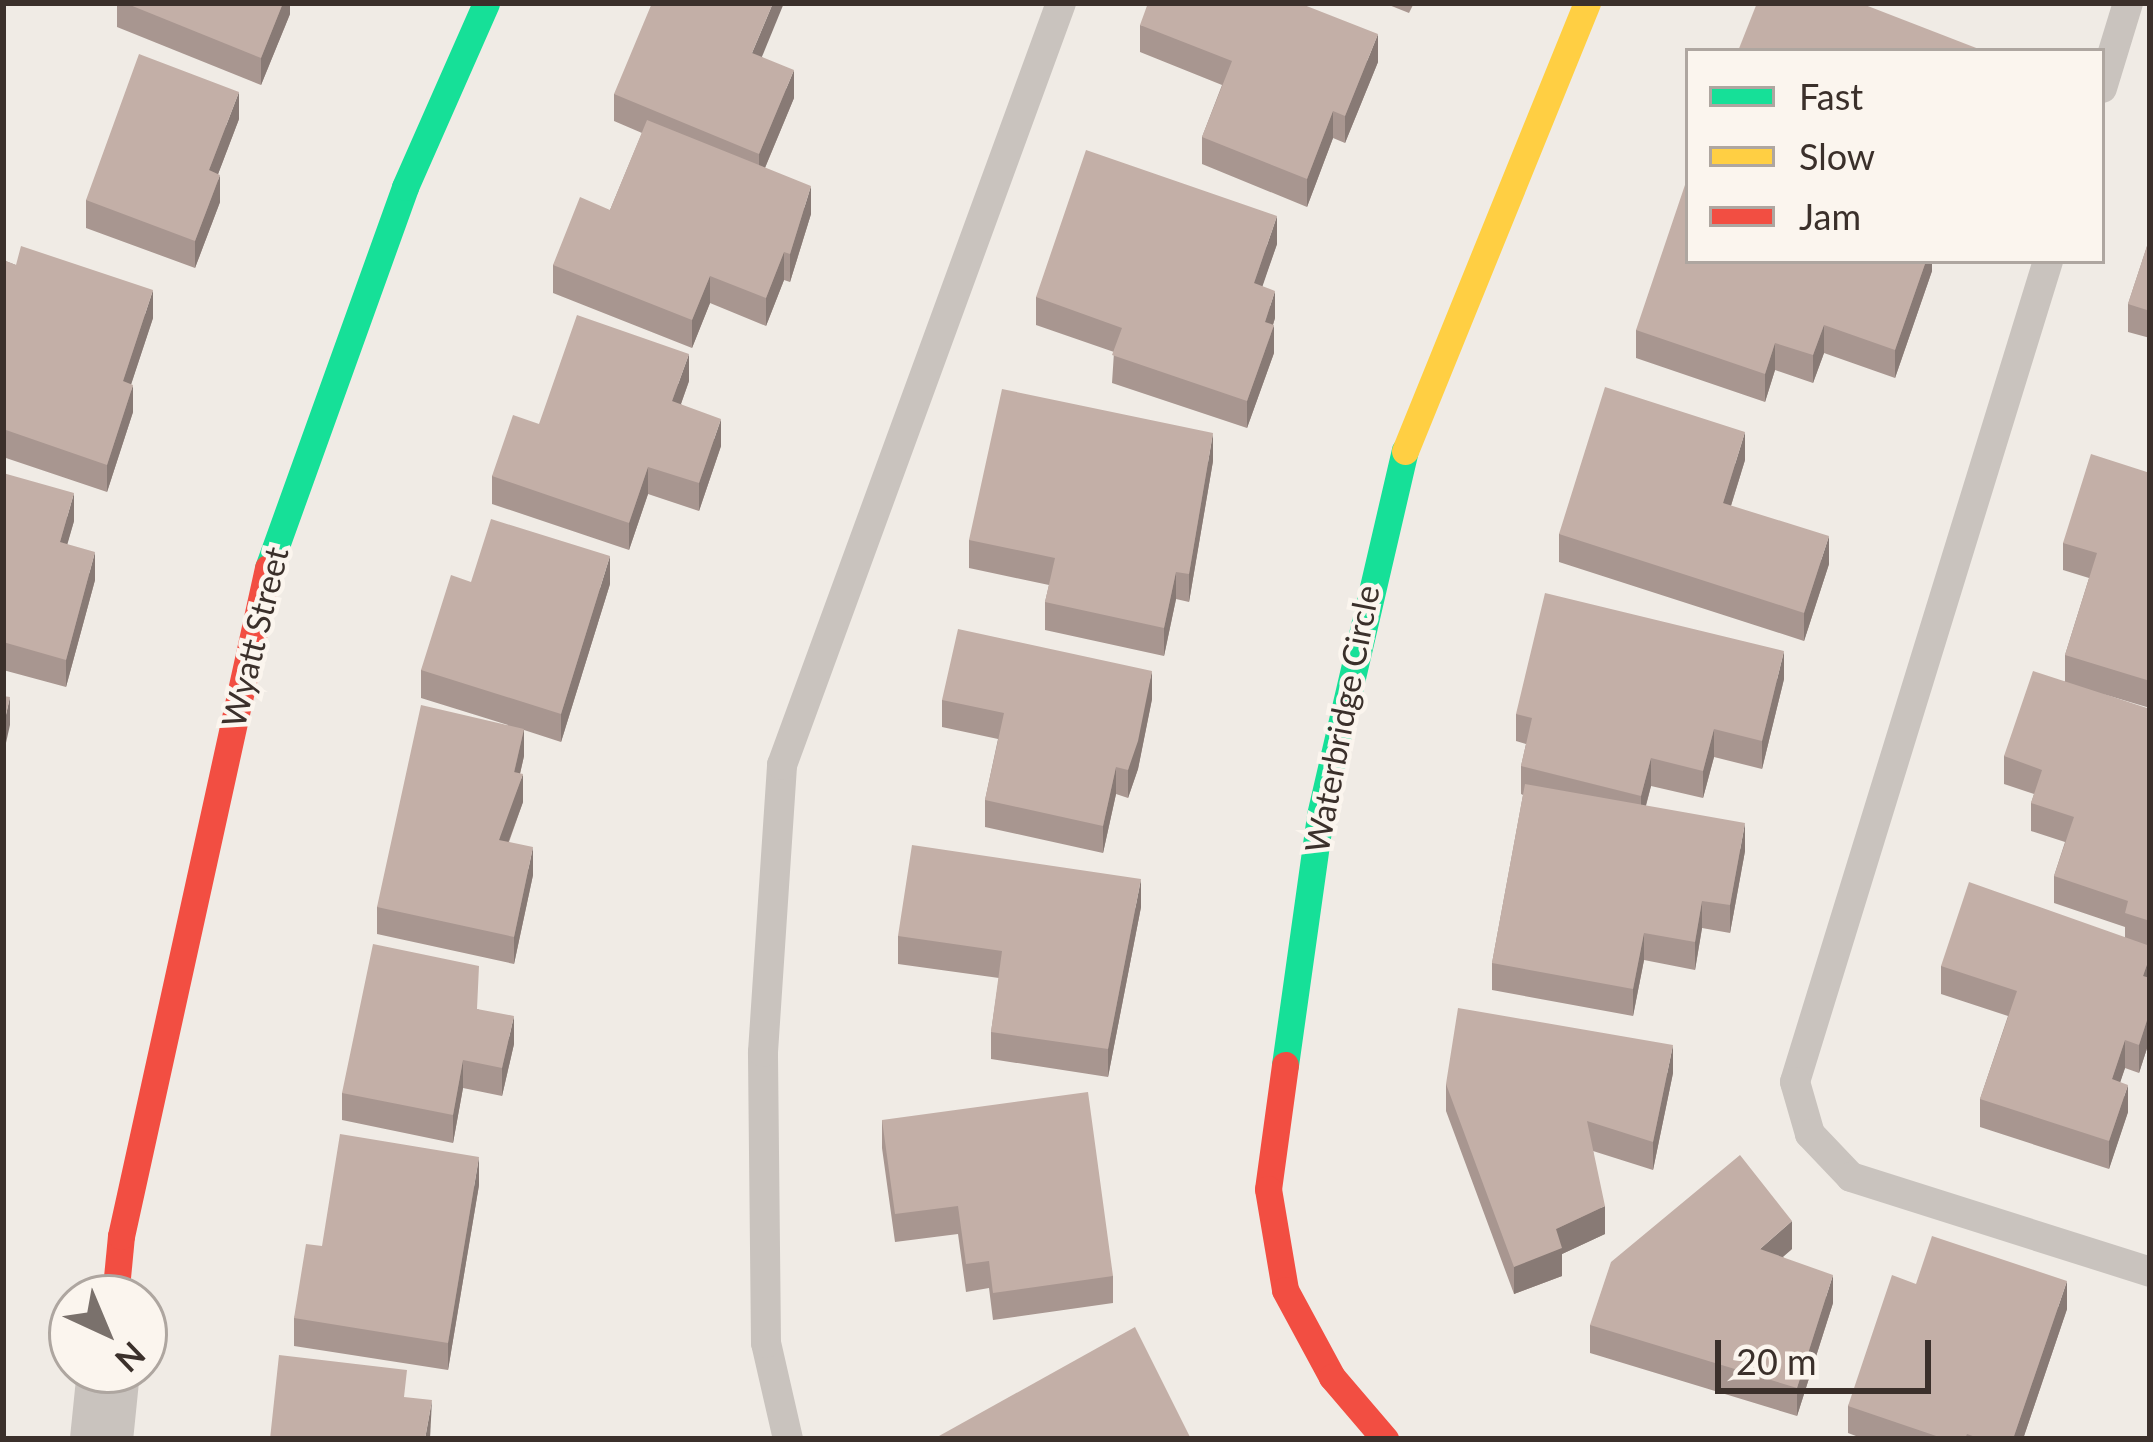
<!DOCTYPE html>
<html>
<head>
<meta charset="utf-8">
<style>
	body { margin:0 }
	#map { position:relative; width:2153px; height:1442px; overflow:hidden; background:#f0ebe5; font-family:Lato,sans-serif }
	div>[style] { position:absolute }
	.lane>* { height:30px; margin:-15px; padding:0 15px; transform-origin:15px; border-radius:15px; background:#c9c3be }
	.street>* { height:63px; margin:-31.5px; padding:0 31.5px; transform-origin:31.5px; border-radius:31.5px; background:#c9c3be }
	.fast>* { height:27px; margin:-13.5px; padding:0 13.5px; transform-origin:13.5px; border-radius:13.5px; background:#16e098 }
	.slow>* { height:27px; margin:-13.5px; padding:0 13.5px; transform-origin:13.5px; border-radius:13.5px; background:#ffcf43 }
	.jam>* { height:27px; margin:-13.5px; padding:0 13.5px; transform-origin:13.5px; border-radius:13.5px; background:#f24e42 }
	.wall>* { inset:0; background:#a89690 }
	.shaded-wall>* { inset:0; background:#887a75 }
	.building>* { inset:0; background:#c3afa7 }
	span { translate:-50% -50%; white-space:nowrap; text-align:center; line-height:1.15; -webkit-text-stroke:9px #fbf5ee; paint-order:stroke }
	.street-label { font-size:33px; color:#3b302b }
	.frame { position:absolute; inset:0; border:6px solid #3b302b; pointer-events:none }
	.legend { position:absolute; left:1685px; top:48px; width:420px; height:216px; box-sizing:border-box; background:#fbf5ee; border:3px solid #aea6a0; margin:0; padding:15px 21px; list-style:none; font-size:36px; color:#3b302b }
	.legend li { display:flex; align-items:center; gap:24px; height:60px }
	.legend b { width:60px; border:3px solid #aea6a0 }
	.north { position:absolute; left:48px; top:1274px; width:120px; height:120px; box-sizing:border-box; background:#fbf5ee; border:3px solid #aea6a0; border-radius:50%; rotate:136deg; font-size:33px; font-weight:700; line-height:48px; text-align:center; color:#3b302b }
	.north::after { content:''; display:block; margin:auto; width:42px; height:54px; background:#7a716c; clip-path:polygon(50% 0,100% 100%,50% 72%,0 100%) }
	.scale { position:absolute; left:1715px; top:1340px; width:216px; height:54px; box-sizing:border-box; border:6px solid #3b302b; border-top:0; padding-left:15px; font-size:36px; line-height:42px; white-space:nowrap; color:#3b302b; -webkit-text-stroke:9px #fbf5ee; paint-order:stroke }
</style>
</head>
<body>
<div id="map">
	<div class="lane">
		<div style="left:2102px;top:88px;width:89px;rotate:-73deg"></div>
		<div style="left:2048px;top:261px;width:859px;rotate:107.13deg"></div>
		<div style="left:1795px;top:1082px;width:54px;rotate:73.9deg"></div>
		<div style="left:1810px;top:1134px;width:59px;rotate:46.4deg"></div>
		<div style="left:1851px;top:1177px;width:314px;rotate:17.6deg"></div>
		<div style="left:788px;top:1439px;width:98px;rotate:-102.9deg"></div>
		<div style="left:766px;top:1343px;width:291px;rotate:-90.6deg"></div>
		<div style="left:763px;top:1052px;width:288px;rotate:-86.2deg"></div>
		<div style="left:782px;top:765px;width:811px;rotate:-69.89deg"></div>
	</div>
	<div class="street">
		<div style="left:101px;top:1439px;width:69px;rotate:-84.2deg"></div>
	</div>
	<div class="fast">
		<div style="left:268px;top:568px;width:405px;rotate:-70.2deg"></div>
		<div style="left:405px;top:187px;width:201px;rotate:-66.2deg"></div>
		<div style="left:1285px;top:1065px;width:252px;rotate:-82deg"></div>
		<div style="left:1320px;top:815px;width:374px;rotate:-76.9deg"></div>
	</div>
	<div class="slow">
		<div style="left:1405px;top:451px;width:484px;rotate:-67.9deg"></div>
	</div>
	<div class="jam">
		<div style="left:1285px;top:1065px;width:125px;rotate:97.8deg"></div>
		<div style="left:1268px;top:1189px;width:102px;rotate:80.4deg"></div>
		<div style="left:1285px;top:1290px;width:99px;rotate:61.6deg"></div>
		<div style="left:1332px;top:1377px;width:82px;rotate:49.5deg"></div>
		<div style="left:115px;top:1298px;width:62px;rotate:-84.5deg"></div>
		<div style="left:121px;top:1236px;width:684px;rotate:-77.59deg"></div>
	</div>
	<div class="wall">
		<div style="clip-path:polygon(117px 3px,290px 3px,290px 14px,261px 85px,117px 27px)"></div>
		<div style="clip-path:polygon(1384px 3px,1414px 3px,1409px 13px)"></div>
		<div style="clip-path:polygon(1140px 25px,1378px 62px,1345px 143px,1333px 138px,1307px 207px,1202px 164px,1202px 137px,1222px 85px,1140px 52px)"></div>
		<div style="clip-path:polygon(762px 57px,794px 98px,765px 168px,811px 214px,790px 282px,784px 280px,766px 326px,710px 303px,692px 348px,553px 293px,553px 265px,610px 210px,642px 133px,614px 121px,614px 94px)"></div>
		<div style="clip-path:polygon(239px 119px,218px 174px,220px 202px,195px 268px,86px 228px,86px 200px)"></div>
		<div style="clip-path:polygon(2150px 237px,2150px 338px,2128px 332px,2128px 304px)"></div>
		<div style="clip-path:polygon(1277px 244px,1262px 286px,1275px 318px,1273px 325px,1274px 353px,1247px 428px,1112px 383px,1114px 352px,1036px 325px,1036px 297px)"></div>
		<div style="clip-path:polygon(3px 260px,153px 318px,131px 384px,133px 412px,107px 492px,3px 457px)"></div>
		<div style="clip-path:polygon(1932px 261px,1932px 271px,1895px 378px,1824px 353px,1813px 383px,1775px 370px,1765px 402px,1636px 358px,1636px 330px)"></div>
		<div style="clip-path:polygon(689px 381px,681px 404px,721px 446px,699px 511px,648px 494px,629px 550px,492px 504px,492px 476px,539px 424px)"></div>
		<div style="clip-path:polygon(2150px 383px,2150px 418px,2148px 417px,2148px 389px)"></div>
		<div style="clip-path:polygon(1745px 460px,1731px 506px,1829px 564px,1804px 641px,1559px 562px,1559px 534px)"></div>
		<div style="clip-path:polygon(1213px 461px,1189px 602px,1176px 599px,1164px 656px,1045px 630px,1045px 602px,1049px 585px,969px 568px,969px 540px)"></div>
		<div style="clip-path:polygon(3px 473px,74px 521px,67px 544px,95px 580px,66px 687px,3px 670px)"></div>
		<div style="clip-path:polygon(2150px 473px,2150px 708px,2103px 694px,2150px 710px,2150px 1039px,2139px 1073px,2125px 1068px,2120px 1082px,2128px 1112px,2109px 1169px,1980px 1127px,1980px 1099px,2008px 1016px,1941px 994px,1941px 966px,2125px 937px,2125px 927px,2054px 903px,2054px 876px,2065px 842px,2031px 831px,2031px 803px,2034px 794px,2004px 784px,2004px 756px,2065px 681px,2065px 655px,2089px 578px,2063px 570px,2063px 543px)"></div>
		<div style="clip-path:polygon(610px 584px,561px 742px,524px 730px,524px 756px,520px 774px,523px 802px,509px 842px,533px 875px,514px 964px,377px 934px,377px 907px,508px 725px,421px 698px,421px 670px)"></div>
		<div style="clip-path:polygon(1784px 679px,1762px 769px,1714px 757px,1703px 798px,1651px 786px,1646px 806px,1745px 851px,1730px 933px,1702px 928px,1695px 970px,1644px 960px,1633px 1016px,1492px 990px,1492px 963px,1523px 795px,1521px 794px,1521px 766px,1526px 744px,1516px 741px,1516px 714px)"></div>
		<div style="clip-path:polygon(1152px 699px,1138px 769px,1128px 798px,1116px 794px,1103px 853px,985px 827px,985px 800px,998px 739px,942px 727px,942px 700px)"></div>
		<div style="clip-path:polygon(1141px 907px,1108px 1077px,991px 1059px,991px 1032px,999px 978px,898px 964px,898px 936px)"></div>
		<div style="clip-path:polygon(478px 1009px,514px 1044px,502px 1096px,463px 1088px,453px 1143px,342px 1120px,342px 1093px)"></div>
		<div style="clip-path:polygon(1673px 1073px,1653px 1170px,1593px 1151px,1605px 1234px,1562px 1254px,1562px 1276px,1514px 1294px,1446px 1111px,1446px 1084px)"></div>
		<div style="clip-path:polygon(882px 1120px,1113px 1276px,1113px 1303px,993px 1320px,989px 1288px,966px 1292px,958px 1234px,895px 1242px,882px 1148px)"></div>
		<div style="clip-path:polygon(479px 1185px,448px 1370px,294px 1346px,294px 1318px,322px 1246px)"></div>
		<div style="clip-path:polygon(1792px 1249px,1783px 1257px,1833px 1303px,1797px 1416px,1590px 1353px,1590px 1325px)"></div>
		<div style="clip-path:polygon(1916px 1284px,2067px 1309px,2023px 1439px,1864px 1439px,1848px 1433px,1848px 1406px)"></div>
	</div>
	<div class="shaded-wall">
		<div style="clip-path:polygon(283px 3px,290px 3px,290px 14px,261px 85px,261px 58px)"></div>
		<div style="clip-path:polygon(773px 3px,784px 3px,752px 81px,752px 53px)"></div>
		<div style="clip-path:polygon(1378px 34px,1378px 62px,1345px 143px,1345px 116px)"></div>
		<div style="clip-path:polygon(794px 70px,794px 98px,759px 182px,759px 154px)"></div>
		<div style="clip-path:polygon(239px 92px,239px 119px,209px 198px,209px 170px)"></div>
		<div style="clip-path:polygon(1333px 111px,1333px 138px,1307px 207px,1307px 179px)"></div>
		<div style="clip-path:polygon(220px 175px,220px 202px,195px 268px,195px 241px)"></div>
		<div style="clip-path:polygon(811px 186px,811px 214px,790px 282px,790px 254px)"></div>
		<div style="clip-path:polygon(1277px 216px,1277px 244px,1254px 311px,1254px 283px)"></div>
		<div style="clip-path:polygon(784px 252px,784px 280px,766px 326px,766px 298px)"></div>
		<div style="clip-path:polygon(1926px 261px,1932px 261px,1932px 271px,1895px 378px,1895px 350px)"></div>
		<div style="clip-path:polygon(710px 276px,710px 303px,692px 348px,692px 320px)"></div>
		<div style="clip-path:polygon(153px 290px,153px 318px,123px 409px,123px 381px)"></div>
		<div style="clip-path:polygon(1275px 291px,1275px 318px,1265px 350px,1265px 322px)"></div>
		<div style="clip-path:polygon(1274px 325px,1274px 353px,1247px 428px,1247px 401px)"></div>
		<div style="clip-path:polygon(1824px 325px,1824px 353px,1813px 383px,1813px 355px)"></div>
		<div style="clip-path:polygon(1775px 343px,1775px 370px,1765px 402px,1765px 374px)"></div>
		<div style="clip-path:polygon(689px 354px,689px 381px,672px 429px,672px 401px)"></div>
		<div style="clip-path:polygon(133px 385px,133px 412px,107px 492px,107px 465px)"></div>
		<div style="clip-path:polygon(721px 419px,721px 446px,699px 511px,699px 483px)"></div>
		<div style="clip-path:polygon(1745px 432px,1745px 460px,1723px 531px,1723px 503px)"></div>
		<div style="clip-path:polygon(1213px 433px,1213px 461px,1189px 602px,1189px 574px)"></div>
		<div style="clip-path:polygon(648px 467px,648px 494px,629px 550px,629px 523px)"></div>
		<div style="clip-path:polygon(74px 493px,74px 521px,60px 570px,60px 542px)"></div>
		<div style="clip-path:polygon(1829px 536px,1829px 564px,1804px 641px,1804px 613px)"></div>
		<div style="clip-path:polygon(95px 552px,95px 580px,66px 687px,66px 660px)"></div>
		<div style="clip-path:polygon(610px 556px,610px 584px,561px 742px,561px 714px)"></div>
		<div style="clip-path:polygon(1176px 572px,1176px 599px,1164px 656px,1164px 628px)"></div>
		<div style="clip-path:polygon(1784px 651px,1784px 679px,1762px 769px,1762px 741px)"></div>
		<div style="clip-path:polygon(1152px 671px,1152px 699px,1138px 769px,1128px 798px,1128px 770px)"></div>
		<div style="clip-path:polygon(10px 697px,10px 725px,3px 756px,3px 728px)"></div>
		<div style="clip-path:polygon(524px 729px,524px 756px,515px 795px,523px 774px,523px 802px,499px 867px,499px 840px)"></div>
		<div style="clip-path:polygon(1714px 729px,1714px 757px,1703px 798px,1703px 771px)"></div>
		<div style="clip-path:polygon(1651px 758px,1651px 786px,1641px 823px,1641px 796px)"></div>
		<div style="clip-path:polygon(1116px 767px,1116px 794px,1103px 853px,1103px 826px)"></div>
		<div style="clip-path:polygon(1745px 823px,1745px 851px,1730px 933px,1730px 905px)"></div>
		<div style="clip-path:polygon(533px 847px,533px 875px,514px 964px,514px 937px)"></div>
		<div style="clip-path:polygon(1141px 879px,1141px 907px,1108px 1077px,1108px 1049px)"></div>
		<div style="clip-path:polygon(1702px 901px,1702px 928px,1695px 970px,1695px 942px)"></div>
		<div style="clip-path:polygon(1644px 933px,1644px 960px,1633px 1016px,1633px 989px)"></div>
		<div style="clip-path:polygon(6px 940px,6px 968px,3px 987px,3px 959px)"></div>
		<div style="clip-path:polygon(2150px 956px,2150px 984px,2143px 976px)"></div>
		<div style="clip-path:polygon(2150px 1011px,2150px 1039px,2139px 1073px,2139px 1045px)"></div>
		<div style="clip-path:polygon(514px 1016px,514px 1044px,502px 1096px,502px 1068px)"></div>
		<div style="clip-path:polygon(2125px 1040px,2125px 1068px,2112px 1107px,2112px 1079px)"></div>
		<div style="clip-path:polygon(1673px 1045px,1673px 1073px,1653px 1170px,1653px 1142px)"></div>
		<div style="clip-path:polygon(463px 1060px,463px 1088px,453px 1143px,453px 1115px)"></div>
		<div style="clip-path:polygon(2128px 1085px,2128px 1112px,2109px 1169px,2109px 1141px)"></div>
		<div style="clip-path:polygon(479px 1157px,479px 1185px,448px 1370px,448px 1343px)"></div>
		<div style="clip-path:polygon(1605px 1206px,1605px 1234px,1562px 1254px,1562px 1276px,1514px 1294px,1514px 1267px,1556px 1229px)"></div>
		<div style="clip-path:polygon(1792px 1221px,1792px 1249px,1760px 1276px,1760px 1249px)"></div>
		<div style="clip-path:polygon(1833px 1275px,1833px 1303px,1797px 1416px,1797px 1388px)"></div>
		<div style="clip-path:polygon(2067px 1281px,2067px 1309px,2023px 1439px,2013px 1439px)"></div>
		<div style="clip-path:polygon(432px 1400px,430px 1439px,425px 1439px)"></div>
	</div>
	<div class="building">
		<div style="clip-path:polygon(125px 3px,283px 3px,261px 58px)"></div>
		<div style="clip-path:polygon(652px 3px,773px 3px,752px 53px,794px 70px,759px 154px,614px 94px)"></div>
		<div style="clip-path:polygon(1148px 3px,1299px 3px,1378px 34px,1345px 116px,1333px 111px,1307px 179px,1202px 137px,1232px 61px,1140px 25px)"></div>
		<div style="clip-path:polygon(1757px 3px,1860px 3px,1984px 51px,1738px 51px)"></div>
		<div style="clip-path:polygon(139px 54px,239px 92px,209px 170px,220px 175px,195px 241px,86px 200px)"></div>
		<div style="clip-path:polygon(647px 120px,811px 186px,790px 254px,784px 252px,766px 298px,710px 276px,692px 320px,553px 265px,580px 197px,610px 210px)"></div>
		<div style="clip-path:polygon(1086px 150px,1277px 216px,1254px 283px,1275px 291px,1265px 322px,1274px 325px,1247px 401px,1112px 355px,1122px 328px,1036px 297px)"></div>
		<div style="clip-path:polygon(1688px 176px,1688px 261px,1926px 261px,1895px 350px,1824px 325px,1813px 355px,1775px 343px,1765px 374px,1636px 330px)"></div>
		<div style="clip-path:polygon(2150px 237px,2150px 311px,2128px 304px)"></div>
		<div style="clip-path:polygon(21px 246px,153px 290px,123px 381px,133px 385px,107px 465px,3px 429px,3px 260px,16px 265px)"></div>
		<div style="clip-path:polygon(577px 315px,689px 354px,672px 401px,721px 419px,699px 483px,648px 467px,629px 523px,492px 476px,513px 415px,539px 424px)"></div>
		<div style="clip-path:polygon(1605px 387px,1745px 432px,1723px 503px,1829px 536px,1804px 613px,1559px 534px)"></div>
		<div style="clip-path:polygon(1002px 389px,1213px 433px,1189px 574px,1176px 572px,1164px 628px,1045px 602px,1055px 558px,969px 540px)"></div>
		<div style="clip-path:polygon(2091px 454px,2150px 473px,2150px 681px,2065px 655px,2097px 553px,2063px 543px)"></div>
		<div style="clip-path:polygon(3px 473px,74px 493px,60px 542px,95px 552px,66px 660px,3px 642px)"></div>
		<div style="clip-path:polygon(491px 519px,610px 556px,561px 714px,421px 670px,451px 575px,471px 582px)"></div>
		<div style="clip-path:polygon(1545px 593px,1784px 651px,1762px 741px,1714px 729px,1703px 771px,1651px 758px,1641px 796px,1521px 766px,1532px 718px,1516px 714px)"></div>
		<div style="clip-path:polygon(958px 629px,1152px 671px,1138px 741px,1128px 770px,1116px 767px,1103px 826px,985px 800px,1004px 713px,942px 700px)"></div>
		<div style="clip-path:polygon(2033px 671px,2150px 709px,2150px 921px,2125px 913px,2128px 901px,2054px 876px,2074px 817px,2031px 803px,2042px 770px,2004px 756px)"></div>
		<div style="clip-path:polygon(3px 696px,10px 697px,3px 728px)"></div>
		<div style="clip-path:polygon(421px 705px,524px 729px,514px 772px,523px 774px,499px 840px,533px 847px,514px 937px,377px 907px)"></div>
		<div style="clip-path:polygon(1525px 784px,1745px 823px,1730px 905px,1702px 901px,1695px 942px,1644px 933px,1633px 989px,1492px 963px)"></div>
		<div style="clip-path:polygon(912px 845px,1141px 879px,1108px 1049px,991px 1032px,1002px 951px,898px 936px)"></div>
		<div style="clip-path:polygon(1969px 882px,2150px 946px,2150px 956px,2143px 976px,2150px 978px,2150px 1011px,2139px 1045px,2125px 1040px,2112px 1079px,2128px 1085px,2109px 1141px,1980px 1099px,2017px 991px,1941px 966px)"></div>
		<div style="clip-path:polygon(373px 944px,479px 966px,477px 1009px,514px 1016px,502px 1068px,463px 1060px,453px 1115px,342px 1093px)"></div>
		<div style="clip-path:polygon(1458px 1008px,1673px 1045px,1653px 1142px,1587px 1121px,1605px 1206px,1556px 1229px,1562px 1248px,1514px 1267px,1446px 1084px)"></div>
		<div style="clip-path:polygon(1088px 1092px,1113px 1276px,993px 1293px,989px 1261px,966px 1264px,958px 1206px,895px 1214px,882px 1120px)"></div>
		<div style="clip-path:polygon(340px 1134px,479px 1157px,448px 1343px,294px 1318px,306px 1244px,322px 1246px)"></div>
		<div style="clip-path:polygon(1740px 1155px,1792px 1221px,1760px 1249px,1833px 1275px,1797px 1388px,1590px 1325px,1611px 1262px)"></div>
		<div style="clip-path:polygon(1932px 1236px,2067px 1281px,2013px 1439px,1981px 1439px,1967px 1434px,1965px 1439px,1945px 1439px,1848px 1406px,1892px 1275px,1916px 1284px)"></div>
		<div style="clip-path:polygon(1135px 1327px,1191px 1439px,940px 1439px,939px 1436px)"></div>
		<div style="clip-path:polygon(279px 1355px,407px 1370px,404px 1397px,432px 1400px,425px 1439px,270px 1439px)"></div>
	</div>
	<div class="street-label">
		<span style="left:255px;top:637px;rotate:-76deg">Wyatt Street</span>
		<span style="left:1342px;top:719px;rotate:-79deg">Waterbridge Circle</span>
	</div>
	<div class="frame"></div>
	<ul class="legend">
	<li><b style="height:15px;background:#16e098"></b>Fast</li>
	<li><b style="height:15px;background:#ffcf43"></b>Slow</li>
	<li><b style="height:15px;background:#f24e42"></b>Jam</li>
	</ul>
	<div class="north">N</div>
	<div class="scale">20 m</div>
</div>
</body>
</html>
